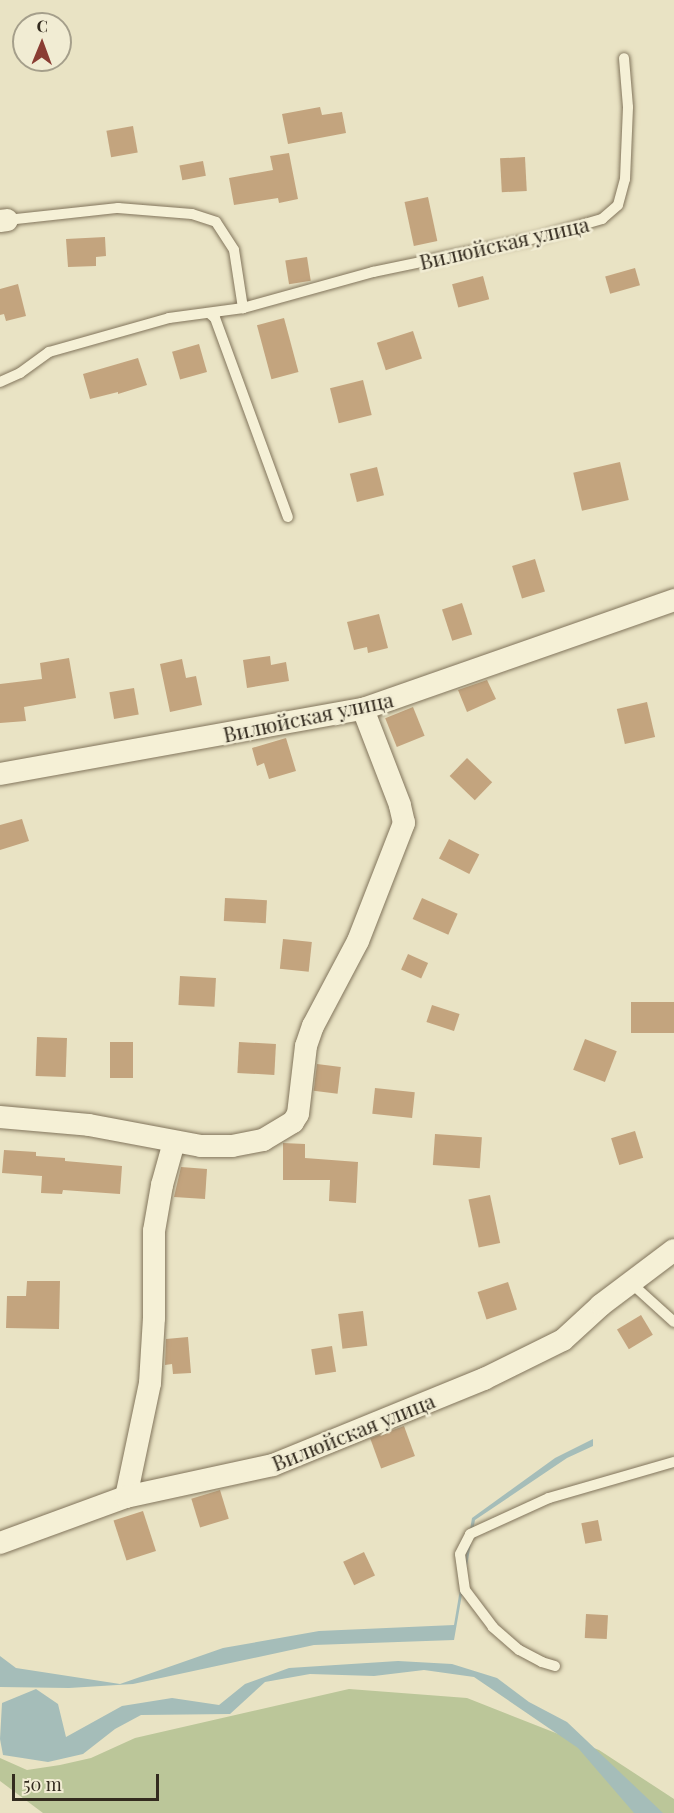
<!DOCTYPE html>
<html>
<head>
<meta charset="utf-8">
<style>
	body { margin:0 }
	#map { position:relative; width:674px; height:1813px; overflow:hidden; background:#e9e3c4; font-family:"Playfair Display",serif }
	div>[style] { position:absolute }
	.green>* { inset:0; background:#bbc699 }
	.water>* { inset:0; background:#a5bdb9 }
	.building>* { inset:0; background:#c3a47e; transform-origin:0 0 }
	.roads { filter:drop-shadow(0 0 2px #82755c) drop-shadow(0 0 2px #82755c) }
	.lane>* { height:10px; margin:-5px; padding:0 5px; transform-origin:5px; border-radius:5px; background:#f5f0d6 }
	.street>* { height:22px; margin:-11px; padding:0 11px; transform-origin:11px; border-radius:11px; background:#f5f0d6 }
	span { translate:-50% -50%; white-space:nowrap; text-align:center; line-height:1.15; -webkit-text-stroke:5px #f1ecd3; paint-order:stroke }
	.street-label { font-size:21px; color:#332b1f }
	.north { position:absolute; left:12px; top:12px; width:60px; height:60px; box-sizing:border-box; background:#f1ecd3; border:2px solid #a59f8b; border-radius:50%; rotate:1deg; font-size:16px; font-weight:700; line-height:24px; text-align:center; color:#332b1f }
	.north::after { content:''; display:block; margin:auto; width:21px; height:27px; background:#8a3d33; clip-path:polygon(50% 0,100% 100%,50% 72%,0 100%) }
	.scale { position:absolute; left:12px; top:1774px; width:147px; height:27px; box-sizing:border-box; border:3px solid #332b1f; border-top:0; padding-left:8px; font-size:18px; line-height:21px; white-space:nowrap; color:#332b1f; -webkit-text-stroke:4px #f1ecd3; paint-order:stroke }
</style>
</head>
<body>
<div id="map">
	<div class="green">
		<div style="clip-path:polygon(349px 1689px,467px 1698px,599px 1750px,674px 1799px,674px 1813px,43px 1813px,0 1781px,0 1758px,27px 1770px,60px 1765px,91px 1758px,135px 1738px)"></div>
	</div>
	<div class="water">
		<div style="clip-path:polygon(593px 1439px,593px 1446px,567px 1458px,475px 1520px,454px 1640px,314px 1645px,133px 1684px,69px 1688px,0 1687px,0 1656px,16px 1668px,120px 1684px,223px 1648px,319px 1631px,454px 1625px,472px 1518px,555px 1458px)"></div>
		<div style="clip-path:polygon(398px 1661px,452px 1664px,497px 1678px,529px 1702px,567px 1722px,663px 1813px,634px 1813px,578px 1748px,474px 1677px,424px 1670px,374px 1676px,310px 1674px,265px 1682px,230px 1714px,141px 1715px,115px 1729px,83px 1754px,48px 1762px,3px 1755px,0 1739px,2px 1703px,36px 1689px,58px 1704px,66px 1737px,122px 1706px,172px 1698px,219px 1705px,245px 1684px,289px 1668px)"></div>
	</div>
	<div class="building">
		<div style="clip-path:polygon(320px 107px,322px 115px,342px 112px,346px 133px,288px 144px,282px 114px)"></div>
		<div style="left:133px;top:126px;width:27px;height:27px;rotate:80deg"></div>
		<div style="clip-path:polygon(289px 153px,298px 199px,279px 203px,278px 198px,234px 205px,229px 178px,273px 170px,270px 156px)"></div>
		<div style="left:525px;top:157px;width:34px;height:25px;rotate:87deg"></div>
		<div style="left:203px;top:161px;width:15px;height:24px;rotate:79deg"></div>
		<div style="left:428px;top:197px;width:45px;height:24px;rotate:78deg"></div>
		<div style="clip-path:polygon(105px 237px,106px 256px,96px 257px,96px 266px,68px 267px,66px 239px)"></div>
		<div style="left:307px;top:257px;width:24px;height:22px;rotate:81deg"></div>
		<div style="left:635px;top:268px;width:18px;height:31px;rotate:74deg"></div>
		<div style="left:483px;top:276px;width:24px;height:32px;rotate:75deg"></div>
		<div style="clip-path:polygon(18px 284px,26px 316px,6px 321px,4px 314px,0 315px,0 289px)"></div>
		<div style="left:284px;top:318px;width:56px;height:28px;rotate:75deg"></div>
		<div style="left:413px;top:331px;width:29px;height:38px;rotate:72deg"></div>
		<div style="left:199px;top:344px;width:29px;height:28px;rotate:74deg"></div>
		<div style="clip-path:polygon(138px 358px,147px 385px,118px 394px,118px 392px,90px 399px,83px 374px)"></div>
		<div style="left:363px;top:380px;width:36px;height:34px;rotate:76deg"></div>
		<div style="left:620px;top:462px;width:39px;height:48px;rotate:77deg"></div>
		<div style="left:377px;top:467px;width:29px;height:28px;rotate:76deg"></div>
		<div style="left:535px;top:559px;width:34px;height:24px;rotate:73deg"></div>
		<div style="left:462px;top:603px;width:33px;height:21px;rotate:72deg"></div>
		<div style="clip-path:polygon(379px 614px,388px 648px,368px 653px,367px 647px,354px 650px,347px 622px)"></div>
		<div style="clip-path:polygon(270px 656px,271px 665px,286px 662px,289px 681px,247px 688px,243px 660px)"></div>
		<div style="clip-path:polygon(69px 658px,76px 698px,24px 707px,26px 721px,0 723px,0 684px,42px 679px,40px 663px)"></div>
		<div style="clip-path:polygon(182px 659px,186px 678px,196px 676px,202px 705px,170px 712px,160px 664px)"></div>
		<div style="clip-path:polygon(487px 680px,496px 699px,467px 712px,458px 690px)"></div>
		<div style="left:134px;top:688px;width:27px;height:25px;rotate:80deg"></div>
		<div style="left:647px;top:702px;width:36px;height:31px;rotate:77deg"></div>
		<div style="left:413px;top:707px;width:31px;height:30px;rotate:68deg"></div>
		<div style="clip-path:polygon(286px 738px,296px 771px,269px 779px,264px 763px,257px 766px,252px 748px)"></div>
		<div style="left:467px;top:758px;width:35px;height:25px;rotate:44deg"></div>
		<div style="clip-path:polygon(22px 819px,29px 841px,0 850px,0 825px)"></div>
		<div style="left:449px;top:839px;width:34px;height:22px;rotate:27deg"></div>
		<div style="left:225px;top:898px;width:42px;height:23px;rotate:3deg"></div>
		<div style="left:422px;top:898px;width:39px;height:23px;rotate:24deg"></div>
		<div style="left:283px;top:939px;width:29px;height:30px;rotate:6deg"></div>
		<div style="left:408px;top:954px;width:22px;height:17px;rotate:24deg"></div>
		<div style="left:180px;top:976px;width:36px;height:29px;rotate:3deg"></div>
		<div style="left:674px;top:1002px;width:31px;height:43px;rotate:90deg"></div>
		<div style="left:432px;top:1005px;width:29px;height:18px;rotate:18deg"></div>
		<div style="left:37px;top:1037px;width:30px;height:39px;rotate:2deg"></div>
		<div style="left:585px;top:1039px;width:34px;height:33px;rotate:21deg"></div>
		<div style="left:110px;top:1042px;width:23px;height:36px"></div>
		<div style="left:239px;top:1042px;width:37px;height:31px;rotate:3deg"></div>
		<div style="left:317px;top:1064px;width:24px;height:27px;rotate:7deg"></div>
		<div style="left:375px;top:1088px;width:40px;height:26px;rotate:6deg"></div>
		<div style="left:635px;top:1131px;width:28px;height:25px;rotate:73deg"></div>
		<div style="left:435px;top:1134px;width:47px;height:31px;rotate:4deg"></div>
		<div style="clip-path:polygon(283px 1143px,305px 1144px,305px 1158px,358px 1162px,356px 1203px,329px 1201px,330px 1180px,283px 1180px)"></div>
		<div style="clip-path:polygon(4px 1150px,36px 1152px,36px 1156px,65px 1158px,65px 1161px,122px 1166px,120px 1194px,63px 1190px,62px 1194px,41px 1193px,42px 1176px,2px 1173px)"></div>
		<div style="clip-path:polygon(181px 1167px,207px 1169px,205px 1199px,174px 1197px)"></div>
		<div style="left:490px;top:1195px;width:49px;height:22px;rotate:78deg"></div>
		<div style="clip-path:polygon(27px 1281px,60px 1281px,59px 1329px,6px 1328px,7px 1296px,26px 1296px)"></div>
		<div style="left:508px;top:1282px;width:29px;height:32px;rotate:72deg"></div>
		<div style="left:363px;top:1311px;width:35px;height:25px;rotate:83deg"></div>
		<div style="left:641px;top:1315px;width:23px;height:28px;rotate:59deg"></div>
		<div style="clip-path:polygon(188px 1337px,191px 1373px,173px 1374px,172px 1364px,165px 1365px,166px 1339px)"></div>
		<div style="left:332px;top:1346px;width:26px;height:21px;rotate:81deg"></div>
		<div style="left:404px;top:1426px;width:32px;height:36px;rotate:70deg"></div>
		<div style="left:220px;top:1490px;width:30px;height:30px;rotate:73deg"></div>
		<div style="left:143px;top:1511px;width:42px;height:31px;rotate:72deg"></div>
		<div style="left:598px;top:1520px;width:21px;height:17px;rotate:79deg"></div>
		<div style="left:364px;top:1552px;width:26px;height:23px;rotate:65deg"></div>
		<div style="left:586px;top:1614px;width:22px;height:24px;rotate:3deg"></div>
	</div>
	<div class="roads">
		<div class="lane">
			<div style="left:7px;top:220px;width:112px;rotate:-6.2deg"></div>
			<div style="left:118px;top:208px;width:74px;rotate:4.6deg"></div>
			<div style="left:192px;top:214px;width:25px;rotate:18deg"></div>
			<div style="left:216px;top:222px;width:33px;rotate:57deg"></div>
			<div style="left:234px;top:250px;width:59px;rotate:81.2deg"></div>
			<div style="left:209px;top:313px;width:8px;rotate:40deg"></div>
			<div style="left:215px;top:318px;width:212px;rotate:69.9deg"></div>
			<div style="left:0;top:382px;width:22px;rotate:-24deg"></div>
			<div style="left:20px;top:373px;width:36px;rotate:-36deg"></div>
			<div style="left:49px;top:352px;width:125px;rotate:-15.8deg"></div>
			<div style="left:169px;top:318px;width:75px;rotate:-7.7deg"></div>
			<div style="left:243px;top:308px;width:135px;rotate:-15.5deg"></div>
			<div style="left:373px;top:272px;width:171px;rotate:-11.8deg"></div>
			<div style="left:540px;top:237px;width:65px;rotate:-16.2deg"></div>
			<div style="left:602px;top:219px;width:21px;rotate:-41deg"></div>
			<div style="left:618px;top:205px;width:27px;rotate:-75deg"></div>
			<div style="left:625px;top:179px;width:72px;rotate:-87.6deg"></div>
			<div style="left:628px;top:107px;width:49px;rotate:-94.7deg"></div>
			<div style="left:631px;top:1283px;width:58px;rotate:42.2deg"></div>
			<div style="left:555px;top:1666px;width:14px;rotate:-163deg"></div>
			<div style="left:542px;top:1662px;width:26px;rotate:-152deg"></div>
			<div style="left:519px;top:1650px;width:35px;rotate:-139deg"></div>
			<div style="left:493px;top:1627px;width:46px;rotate:-127.1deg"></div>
			<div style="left:465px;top:1590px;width:36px;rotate:-98deg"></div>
			<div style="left:460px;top:1554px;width:22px;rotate:-63deg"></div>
			<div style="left:470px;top:1534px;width:87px;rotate:-24.5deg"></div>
			<div style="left:549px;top:1498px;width:130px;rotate:-16.1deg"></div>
		</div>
		<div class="street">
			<div style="left:0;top:221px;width:7px;rotate:-8deg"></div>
			<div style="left:0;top:774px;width:369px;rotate:-10.2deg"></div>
			<div style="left:363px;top:709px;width:330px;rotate:-19.3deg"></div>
			<div style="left:0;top:1117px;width:89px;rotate:5.1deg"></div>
			<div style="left:89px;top:1125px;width:114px;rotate:10.6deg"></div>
			<div style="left:201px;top:1146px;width:31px"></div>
			<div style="left:232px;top:1146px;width:32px;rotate:-11deg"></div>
			<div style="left:263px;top:1140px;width:35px;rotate:-31deg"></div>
			<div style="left:293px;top:1122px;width:9px;rotate:-58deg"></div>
			<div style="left:298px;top:1114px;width:68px;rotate:-83.3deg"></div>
			<div style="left:306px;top:1046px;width:21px;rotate:-71deg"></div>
			<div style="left:313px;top:1026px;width:96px;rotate:-62.1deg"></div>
			<div style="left:358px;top:941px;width:127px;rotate:-68.7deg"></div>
			<div style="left:404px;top:823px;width:18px;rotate:-103deg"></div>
			<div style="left:400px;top:805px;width:103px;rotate:-111.1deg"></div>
			<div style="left:126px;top:1497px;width:116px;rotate:-78.1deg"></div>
			<div style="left:150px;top:1383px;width:65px;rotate:-86.5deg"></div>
			<div style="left:154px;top:1318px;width:87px;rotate:-90deg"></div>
			<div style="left:154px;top:1231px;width:47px;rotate:-80.1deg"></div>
			<div style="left:162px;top:1185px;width:45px;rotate:-74.4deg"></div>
			<div style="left:0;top:1543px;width:134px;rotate:-20.1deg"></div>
			<div style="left:126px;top:1497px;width:150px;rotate:-12.3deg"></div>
			<div style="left:273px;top:1465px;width:228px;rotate:-22.2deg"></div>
			<div style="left:484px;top:1379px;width:88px;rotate:-26.3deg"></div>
			<div style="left:563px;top:1340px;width:52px;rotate:-42.6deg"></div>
			<div style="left:601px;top:1305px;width:91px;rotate:-37deg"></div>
		</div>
	</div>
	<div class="street-label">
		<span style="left:504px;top:242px;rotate:-13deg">Вилюйская улица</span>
		<span style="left:308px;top:716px;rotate:-12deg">Вилюйская улица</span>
		<span style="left:353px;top:1431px;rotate:-22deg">Вилюйская улица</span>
	</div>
	<div class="north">С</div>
	<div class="scale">50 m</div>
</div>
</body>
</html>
